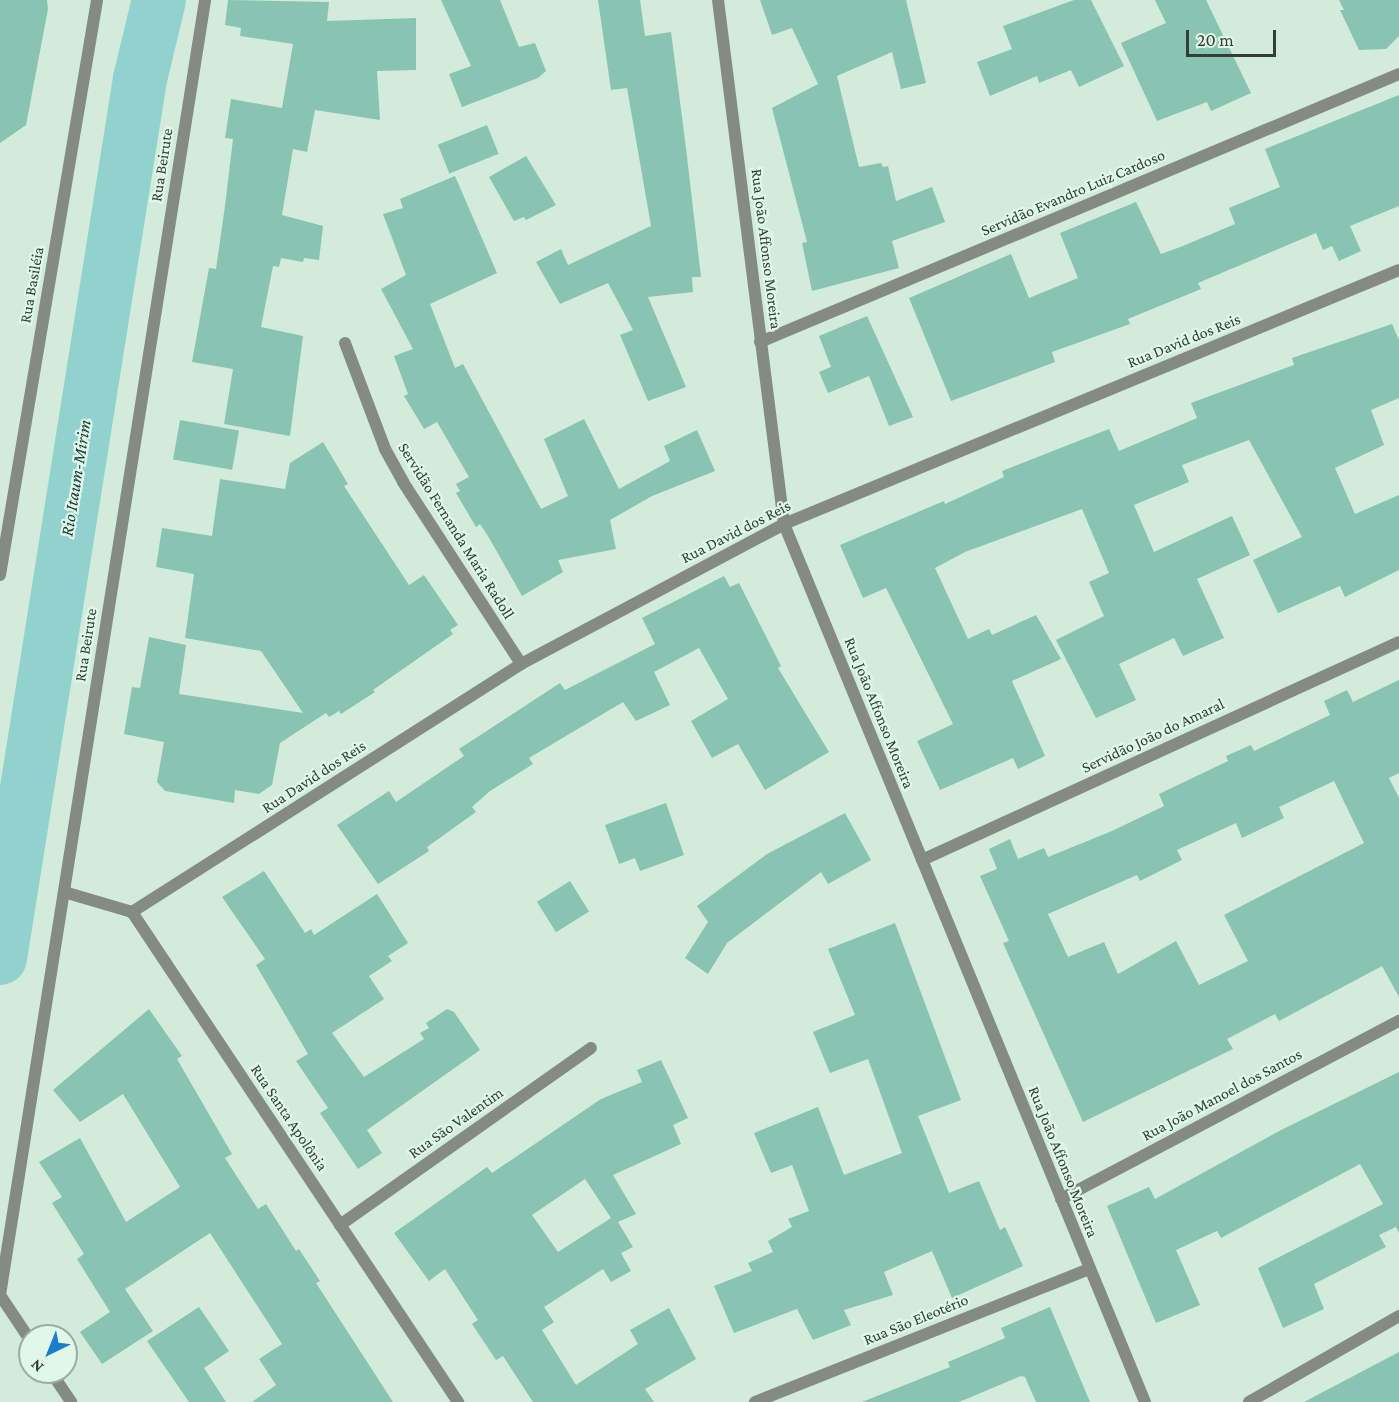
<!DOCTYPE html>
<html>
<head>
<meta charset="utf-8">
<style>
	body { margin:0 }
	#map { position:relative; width:1399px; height:1402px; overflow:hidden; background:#d2ebda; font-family:"Crimson Pro",serif }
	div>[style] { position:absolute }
	.river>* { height:54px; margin:-27px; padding:0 27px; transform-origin:27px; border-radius:27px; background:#91d2cf }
	.building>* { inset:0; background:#89c4b3; transform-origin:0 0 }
	.street>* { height:12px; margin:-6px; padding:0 6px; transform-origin:6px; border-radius:6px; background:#848b82 }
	span { translate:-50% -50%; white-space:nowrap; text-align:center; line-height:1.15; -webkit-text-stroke:4.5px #dff8e7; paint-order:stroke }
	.street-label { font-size:16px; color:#343e37 }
	.water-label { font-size:18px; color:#173837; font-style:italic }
	.north { position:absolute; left:18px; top:1324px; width:60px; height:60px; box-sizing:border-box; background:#dff8e7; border:2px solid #9baea1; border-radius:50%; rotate:223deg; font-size:16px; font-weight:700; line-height:24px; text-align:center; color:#343e37 }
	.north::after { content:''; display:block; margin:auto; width:21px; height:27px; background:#1b7eca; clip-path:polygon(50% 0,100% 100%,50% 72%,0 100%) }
	.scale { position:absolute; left:1186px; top:30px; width:90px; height:27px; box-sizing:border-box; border:3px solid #343e37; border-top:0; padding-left:8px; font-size:18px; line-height:21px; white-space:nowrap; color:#343e37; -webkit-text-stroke:4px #dff8e7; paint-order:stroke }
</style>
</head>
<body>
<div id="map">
	<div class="river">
		<div style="left:0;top:958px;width:890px;rotate:-80.95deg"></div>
		<div style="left:140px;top:79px;width:81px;rotate:-76.5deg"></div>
	</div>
	<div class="building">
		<div style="clip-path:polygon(0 0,47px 0,48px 9px,26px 125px,0 143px)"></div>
		<div style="clip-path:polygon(228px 0,329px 2px,327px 21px,416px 18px,416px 70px,377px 71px,380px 120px,315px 110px,307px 152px,293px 149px,282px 215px,323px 226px,319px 260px,304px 258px,303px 262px,281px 258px,279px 267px,273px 266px,261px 327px,303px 336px,290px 436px,224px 424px,233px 369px,192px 362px,209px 268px,216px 269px,225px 206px,233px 139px,225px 138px,231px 99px,282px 108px,293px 44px,240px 36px,241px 28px,225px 25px)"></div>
		<div style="clip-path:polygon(441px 0,500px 0,519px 47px,535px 43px,546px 71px,538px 78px,462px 107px,449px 74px,471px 66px)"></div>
		<div style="clip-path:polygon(598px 0,640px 0,645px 36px,671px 32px,686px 148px,701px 277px,692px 277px,693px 292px,648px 297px,686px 387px,648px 401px,620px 335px,633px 330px,608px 283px,560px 304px,536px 262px,561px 249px,568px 265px,651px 226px,627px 88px,611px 90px)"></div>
		<div style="clip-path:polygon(760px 0,906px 0,926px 83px,901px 89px,892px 52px,837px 76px,859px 167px,881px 163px,883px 167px,888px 166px,896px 201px,932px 187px,945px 222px,892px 241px,899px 268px,812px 291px,802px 243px,807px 242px,772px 108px,818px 84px,792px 28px,772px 35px)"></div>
		<div style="clip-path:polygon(1074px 0,1091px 0,1124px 66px,1079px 87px,1071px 70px,1039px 83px,1037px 76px,990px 96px,977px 62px,1012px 49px,1003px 26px)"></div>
		<div style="clip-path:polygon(1155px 0,1206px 0,1251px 93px,1211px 111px,1207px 102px,1157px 121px,1121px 43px,1166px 23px)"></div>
		<div style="clip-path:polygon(1339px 0,1399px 0,1399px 36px,1386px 49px,1359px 50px,1340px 10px,1344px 10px)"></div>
		<div style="clip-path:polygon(1399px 95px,1399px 206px,1350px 226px,1361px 251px,1339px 261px,1332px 246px,1323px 250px,1316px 233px,1198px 283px,1201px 289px,1128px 319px,1130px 324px,1052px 352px,1055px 362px,951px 401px,909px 298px,1011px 254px,1029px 298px,1078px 278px,1060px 233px,1136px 202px,1161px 254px,1183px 246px,1235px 224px,1229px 208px,1280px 187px,1265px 149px)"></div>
		<div style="left:487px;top:125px;width:31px;height:53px;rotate:68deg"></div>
		<div style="clip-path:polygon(526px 156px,556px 205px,526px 220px,524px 217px,514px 221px,489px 177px)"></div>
		<div style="clip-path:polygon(455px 176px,497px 273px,430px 304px,455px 368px,463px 364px,541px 509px,568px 496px,544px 439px,584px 419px,619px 489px,670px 461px,664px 446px,697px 430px,715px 471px,652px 496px,610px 520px,616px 549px,558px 560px,563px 572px,522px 596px,488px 536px,480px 524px,476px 527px,456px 493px,460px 491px,456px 484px,469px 477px,437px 422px,424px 429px,404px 396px,408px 394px,394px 356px,413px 349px,381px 289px,406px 275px,383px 214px,403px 208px,400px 199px)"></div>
		<div style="clip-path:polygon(867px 316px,913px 417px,889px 426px,869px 376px,828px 393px,819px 372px,831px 367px,819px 336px)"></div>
		<div style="clip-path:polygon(1392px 324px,1399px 340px,1399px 398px,1371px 410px,1384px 445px,1335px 468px,1355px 514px,1399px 495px,1399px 570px,1345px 597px,1340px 586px,1278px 613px,1253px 560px,1302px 537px,1249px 440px,1182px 465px,1189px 482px,1134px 505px,1154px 552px,1232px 516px,1250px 555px,1197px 579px,1224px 638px,1183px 656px,1174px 638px,1119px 664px,1136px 700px,1096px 718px,1056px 640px,1104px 616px,1089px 582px,1109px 573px,1082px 509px,965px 552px,935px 568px,968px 639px,989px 629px,992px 635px,1036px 615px,1061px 659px,1012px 681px,1045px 756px,1018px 769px,1013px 758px,940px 790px,917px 741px,953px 724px,886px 588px,863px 598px,840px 545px,944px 501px,945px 504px,1004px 477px,1002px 471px,1109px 429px,1119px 451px,1197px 418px,1191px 403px,1294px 365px,1292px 358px)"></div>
		<div style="left:180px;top:420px;width:60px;height:40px;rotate:10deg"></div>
		<div style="clip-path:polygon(323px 442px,348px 484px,344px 486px,409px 585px,424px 575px,458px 625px,450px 630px,453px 634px,373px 690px,375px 692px,341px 714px,339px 711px,329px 717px,326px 713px,280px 743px,272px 785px,259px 794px,235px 790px,234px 803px,165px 791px,157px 782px,164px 742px,124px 734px,132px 687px,140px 688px,149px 637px,186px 645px,179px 694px,303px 713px,261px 651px,185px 638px,194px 574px,156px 567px,162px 528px,212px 536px,220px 479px,285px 489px,290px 463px)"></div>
		<div style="clip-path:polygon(724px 576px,730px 587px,739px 583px,781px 666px,778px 668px,829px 752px,765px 790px,738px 744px,712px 758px,691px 721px,728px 699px,699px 648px,654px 672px,670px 705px,636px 721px,623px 702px,529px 758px,533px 764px,490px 791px,472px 807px,476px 812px,427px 847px,429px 851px,378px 884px,337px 825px,389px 791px,396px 802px,464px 756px,459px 749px,560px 683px,565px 690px,655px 644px,642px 618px)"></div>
		<div style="clip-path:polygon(evenodd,1399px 680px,1399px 773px,1389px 778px,1399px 798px,1399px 997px,1382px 966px,1279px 1021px,1275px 1014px,1227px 1039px,1233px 1049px,1083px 1122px,1003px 943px,1009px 941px,980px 876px,997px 869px,989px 849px,1010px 839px,1018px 859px,1044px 848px,1048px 857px,1112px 831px,1164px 806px,1159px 794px,1228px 761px,1226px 756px,1251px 745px,1254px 751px,1330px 715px,1324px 701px,1347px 690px,1353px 702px,1399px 680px,1334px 781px,1364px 843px,1224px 915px,1248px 961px,1199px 985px,1176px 941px,1118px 974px,1104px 942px,1068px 957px,1048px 914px,1137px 875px,1140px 881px,1182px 860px,1177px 850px,1236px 823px,1242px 838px,1284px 818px,1279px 807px,1334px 781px)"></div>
		<div style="clip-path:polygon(666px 803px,684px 855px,640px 871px,635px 858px,619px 864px,605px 825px)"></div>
		<div style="clip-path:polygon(845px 813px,871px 860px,828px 884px,821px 872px,727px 943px,708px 974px,685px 958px,708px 922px,697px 906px,767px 854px)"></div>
		<div style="clip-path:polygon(264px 871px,305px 933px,311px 929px,314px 935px,377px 894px,408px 943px,388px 956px,392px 961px,369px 976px,384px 999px,332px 1033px,364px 1077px,424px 1039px,420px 1033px,429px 1028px,426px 1023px,447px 1009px,454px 1012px,480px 1050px,367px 1130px,382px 1153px,358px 1169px,320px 1113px,328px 1108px,296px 1061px,308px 1054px,256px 965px,265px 959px,222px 897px)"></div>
		<div style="left:570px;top:881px;width:36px;height:39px;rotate:58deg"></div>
		<div style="clip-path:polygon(895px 923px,961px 1100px,918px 1116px,949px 1193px,979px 1181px,1000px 1230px,1005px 1227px,1023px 1266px,952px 1298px,932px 1251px,884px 1272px,893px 1295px,844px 1310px,851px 1325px,813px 1340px,797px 1309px,734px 1333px,714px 1286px,752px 1271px,748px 1263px,773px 1252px,768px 1241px,792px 1227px,788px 1219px,809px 1211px,792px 1165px,771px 1173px,754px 1133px,818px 1107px,844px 1175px,902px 1153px,868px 1059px,830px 1073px,813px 1032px,855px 1015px,828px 949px)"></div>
		<div style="clip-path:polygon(149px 1009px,182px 1056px,177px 1059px,232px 1154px,225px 1158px,258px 1209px,266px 1204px,296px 1251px,299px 1249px,320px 1281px,316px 1283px,393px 1402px,252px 1402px,276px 1385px,259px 1359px,282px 1344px,210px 1233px,125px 1289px,153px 1331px,102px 1364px,80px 1332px,110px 1312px,77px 1259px,84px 1254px,52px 1203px,62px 1197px,39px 1162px,80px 1138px,126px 1222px,180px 1187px,123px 1094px,80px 1122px,53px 1090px)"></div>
		<div style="clip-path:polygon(evenodd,661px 1060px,688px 1118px,673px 1125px,681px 1144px,613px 1175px,636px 1214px,618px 1222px,633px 1247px,621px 1253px,631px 1271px,611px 1282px,603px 1269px,544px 1307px,554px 1322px,542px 1330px,576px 1385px,638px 1344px,630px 1330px,669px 1308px,696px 1359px,645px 1389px,654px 1402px,533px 1402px,503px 1356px,496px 1360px,472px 1324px,478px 1320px,445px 1269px,429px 1281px,394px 1233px,487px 1167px,492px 1173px,601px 1099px,642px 1082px,637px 1070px,661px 1060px,585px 1179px,611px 1218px,558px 1252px,532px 1215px,585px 1179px)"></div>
		<div style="clip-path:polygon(1399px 1072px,1399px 1233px,1396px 1227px,1379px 1235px,1386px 1247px,1314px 1284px,1324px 1309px,1283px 1328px,1258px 1268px,1383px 1204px,1360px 1164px,1221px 1238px,1217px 1231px,1176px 1250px,1200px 1305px,1156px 1323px,1107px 1206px,1149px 1187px,1155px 1199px,1281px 1130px)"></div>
		<div style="clip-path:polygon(199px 1307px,229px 1351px,204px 1368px,226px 1402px,189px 1402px,147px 1341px)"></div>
		<div style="clip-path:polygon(1050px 1307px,1090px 1402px,1036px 1402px,1025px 1377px,1021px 1376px,959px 1402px,862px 1402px,950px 1367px,948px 1362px,1005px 1338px,1001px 1328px)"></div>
		<div style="clip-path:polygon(1399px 1352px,1399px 1402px,1304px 1402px)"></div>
	</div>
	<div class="street">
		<div style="left:718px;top:0;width:528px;rotate:82.82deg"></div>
		<div style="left:784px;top:524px;width:949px;rotate:67.65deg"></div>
		<div style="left:760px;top:342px;width:693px;rotate:-22.75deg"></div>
		<div style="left:345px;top:343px;width:113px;rotate:69.3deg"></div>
		<div style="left:385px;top:449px;width:38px;rotate:61deg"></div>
		<div style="left:403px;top:482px;width:217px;rotate:57deg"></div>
		<div style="left:0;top:575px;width:583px;rotate:-80.42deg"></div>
		<div style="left:922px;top:860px;width:524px;rotate:-24.56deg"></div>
		<div style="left:64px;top:892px;width:71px;rotate:16.4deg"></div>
		<div style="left:132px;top:912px;width:589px;rotate:56.36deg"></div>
		<div style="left:132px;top:912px;width:461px;rotate:-32.5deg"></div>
		<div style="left:521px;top:664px;width:298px;rotate:-28deg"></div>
		<div style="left:784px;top:524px;width:665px;rotate:-22.44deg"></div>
		<div style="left:1061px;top:1199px;width:382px;rotate:-27.8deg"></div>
		<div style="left:340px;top:1225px;width:307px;rotate:-35.2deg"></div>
		<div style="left:0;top:1295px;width:1311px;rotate:-81deg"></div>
		<div style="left:0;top:1295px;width:54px;rotate:56.3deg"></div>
		<div style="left:51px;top:1372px;width:36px;rotate:56deg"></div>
		<div style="left:755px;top:1402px;width:360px;rotate:-21.7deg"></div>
		<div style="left:1249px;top:1402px;width:173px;rotate:-29.8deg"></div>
	</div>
	<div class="street-label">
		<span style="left:162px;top:165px;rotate:-81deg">Rua Beirute</span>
		<span style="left:1073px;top:193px;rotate:-23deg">Servidão Evandro Luiz Cardoso</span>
		<span style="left:766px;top:249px;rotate:83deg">Rua João Affonso Moreira</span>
		<span style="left:32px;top:285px;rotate:-80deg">Rua Basiléia</span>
		<span style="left:1184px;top:341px;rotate:-22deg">Rua David dos Reis</span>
		<span style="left:456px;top:531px;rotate:58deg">Servidão Fernanda Maria Radoll</span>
		<span style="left:736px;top:532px;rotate:-27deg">Rua David dos Reis</span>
		<span style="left:86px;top:645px;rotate:-81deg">Rua Beirute</span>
		<span style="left:879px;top:713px;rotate:68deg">Rua João Affonso Moreira</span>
		<span style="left:1153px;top:736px;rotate:-25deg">Servidão João do Amaral</span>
		<span style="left:314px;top:777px;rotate:-33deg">Rua David dos Reis</span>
		<span style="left:1222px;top:1095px;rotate:-28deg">Rua João Manoel dos Santos</span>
		<span style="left:289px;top:1118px;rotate:56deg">Rua Santa Apolônia</span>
		<span style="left:456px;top:1123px;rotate:-35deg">Rua São Valentim</span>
		<span style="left:1063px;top:1162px;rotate:68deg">Rua João Affonso Moreira</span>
		<span style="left:916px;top:1320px;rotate:-22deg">Rua São Eleotério</span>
	</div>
	<div class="water-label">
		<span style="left:76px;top:478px;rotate:-81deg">Rio Itaum-Mirim</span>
	</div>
	<div class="north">N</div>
	<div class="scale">20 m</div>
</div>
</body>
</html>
